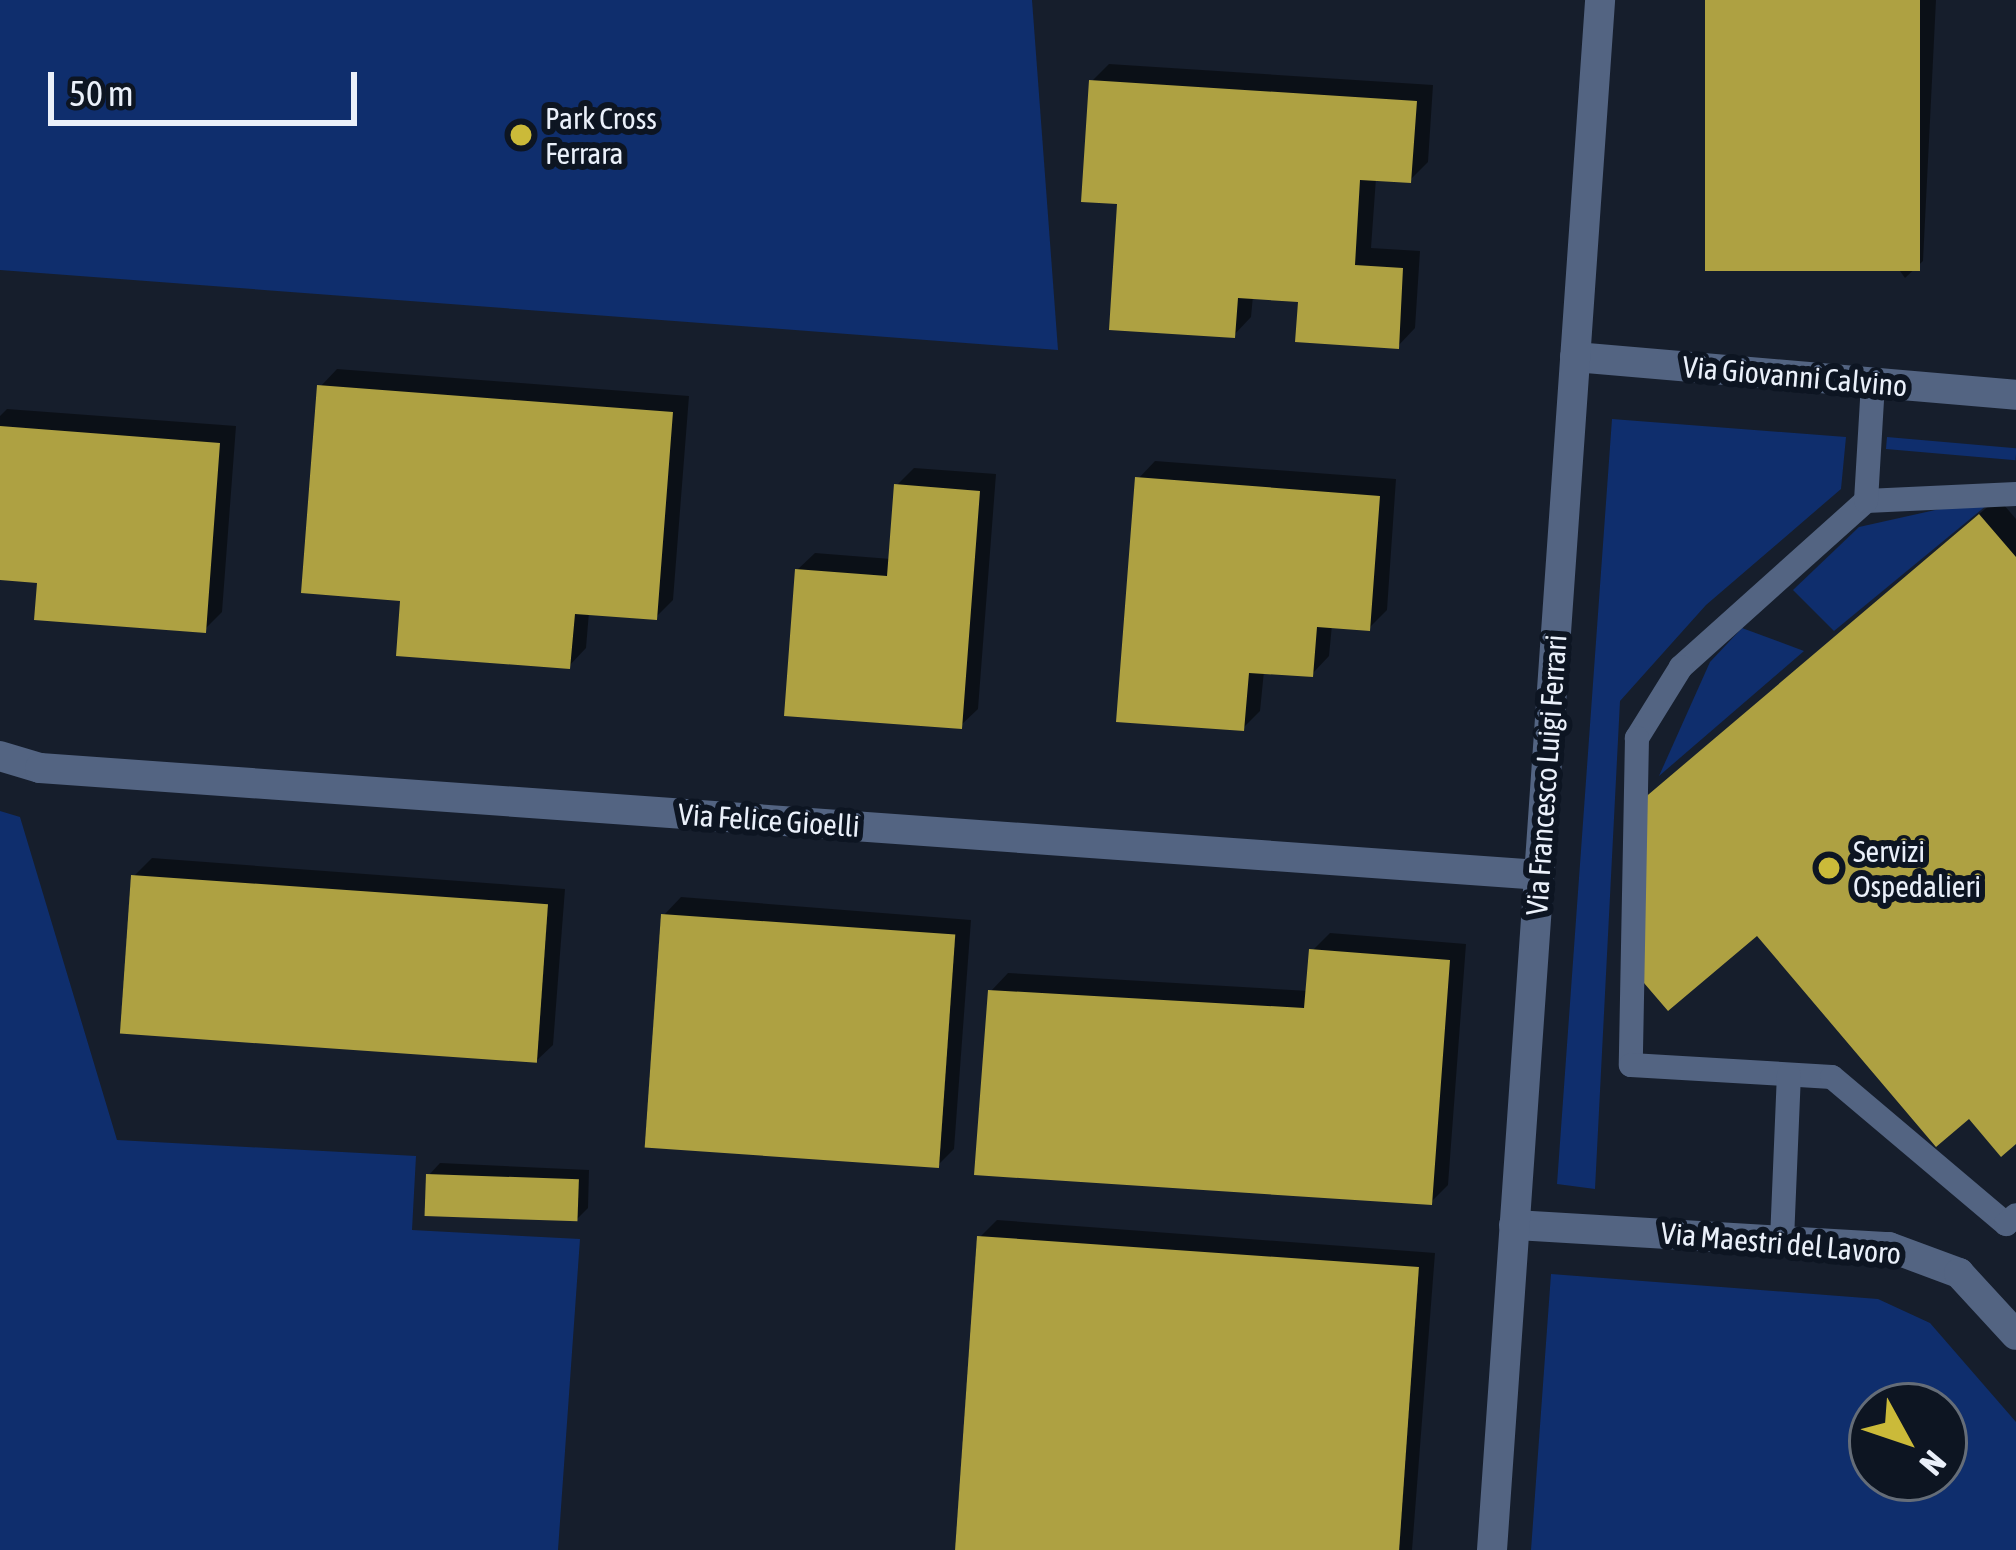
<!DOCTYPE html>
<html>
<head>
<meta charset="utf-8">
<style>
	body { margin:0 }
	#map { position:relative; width:2016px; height:1550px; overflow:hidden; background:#161e2c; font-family:"Asap Condensed",sans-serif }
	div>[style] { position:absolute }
	.green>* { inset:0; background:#0f2e6d; transform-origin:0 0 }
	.shadow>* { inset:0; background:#0007 }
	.building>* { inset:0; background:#aea142; transform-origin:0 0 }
	.service>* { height:24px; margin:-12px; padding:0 12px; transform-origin:12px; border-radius:12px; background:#536482 }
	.minor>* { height:30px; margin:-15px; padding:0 15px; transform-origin:15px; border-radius:15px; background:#536482 }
	.dots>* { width:33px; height:33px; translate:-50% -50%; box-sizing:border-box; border:6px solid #0d1522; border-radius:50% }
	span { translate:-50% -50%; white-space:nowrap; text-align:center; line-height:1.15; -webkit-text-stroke:12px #0d1522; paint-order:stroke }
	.poi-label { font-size:30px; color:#eaf0fa }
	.left { translate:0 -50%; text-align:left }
	.street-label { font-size:30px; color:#eaf0fa }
	.north { position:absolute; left:1848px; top:1382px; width:120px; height:120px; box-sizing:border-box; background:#0d1522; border:3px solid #656d78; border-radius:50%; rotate:130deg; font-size:33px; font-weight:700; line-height:48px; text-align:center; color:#eaf0fa }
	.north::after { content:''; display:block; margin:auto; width:42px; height:54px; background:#cbba39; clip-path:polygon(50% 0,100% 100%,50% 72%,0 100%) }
	.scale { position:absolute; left:48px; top:72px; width:309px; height:54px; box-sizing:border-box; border:6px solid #eaf0fa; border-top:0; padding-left:15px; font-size:36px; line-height:42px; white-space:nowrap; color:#eaf0fa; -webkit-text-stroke:9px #0d1522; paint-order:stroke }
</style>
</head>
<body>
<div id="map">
	<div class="green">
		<div style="clip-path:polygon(0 0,1032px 0,1058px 350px,0 270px)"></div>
		<div style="clip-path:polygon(1612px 419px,1846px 437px,1841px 489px,1706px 605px,1620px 701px,1595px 1189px,1557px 1184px)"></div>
		<div style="left:1887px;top:437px;width:130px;height:12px;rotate:5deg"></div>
		<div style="clip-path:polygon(1998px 496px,1834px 631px,1793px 590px,1859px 527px)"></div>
		<div style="clip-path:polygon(1742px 628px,1804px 651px,1659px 776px,1710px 662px)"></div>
		<div style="clip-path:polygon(0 811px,20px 817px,117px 1140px,416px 1156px,412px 1230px,580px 1239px,558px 1550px,0 1550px)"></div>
		<div style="clip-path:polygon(evenodd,1551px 1274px,1878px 1299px,1930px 1323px,2016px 1422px,2016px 1550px,1531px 1550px,1551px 1274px,1872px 1406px,1944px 1406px,1944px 1478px,1872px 1478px,1872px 1406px)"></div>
	</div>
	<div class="shadow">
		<div style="clip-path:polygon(1708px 0,1936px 0,1923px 261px,1905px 278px)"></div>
		<div style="clip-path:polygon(1109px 64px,1433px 85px,1428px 162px,1410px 180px,1376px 178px,1371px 248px,1420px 251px,1415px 328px,1398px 346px,1301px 299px,1253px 296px,1251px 317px,1234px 335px,1120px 202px,1092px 81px)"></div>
		<div style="clip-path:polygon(337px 369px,689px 396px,673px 600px,656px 617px,589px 612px,586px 648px,569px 666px,403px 598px,320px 387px)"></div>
		<div style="clip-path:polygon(7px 409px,236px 426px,222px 612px,204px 630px,40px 580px,0 577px,0 416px)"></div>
		<div style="clip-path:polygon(1155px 461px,1396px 479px,1387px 610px,1369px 628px,1332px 625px,1329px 656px,1312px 674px,1264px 671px,1260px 711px,1243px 728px,1138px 479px)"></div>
		<div style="clip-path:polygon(914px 468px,996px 474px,978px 709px,960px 726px,797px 570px,815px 553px,891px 559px,897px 485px)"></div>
		<div style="clip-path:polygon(1998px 498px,2016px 519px,2016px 1140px,1663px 783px)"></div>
		<div style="clip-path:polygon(152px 858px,565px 889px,553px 1045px,535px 1062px,134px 876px)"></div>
		<div style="clip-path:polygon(681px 897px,971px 920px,954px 1149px,937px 1166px,664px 915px)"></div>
		<div style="clip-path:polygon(1330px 933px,1466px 944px,1448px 1185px,1431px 1202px,991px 991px,1008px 973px,1309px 991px,1312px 951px)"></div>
		<div style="clip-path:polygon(440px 1163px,589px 1170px,588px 1208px,577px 1219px,429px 1175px)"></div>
		<div style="clip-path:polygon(997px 1220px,1435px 1253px,1412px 1550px,957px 1550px,980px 1237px)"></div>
	</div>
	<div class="building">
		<div style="left:1705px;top:0;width:215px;height:271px"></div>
		<div style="clip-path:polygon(1089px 80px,1417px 101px,1411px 183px,1360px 180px,1355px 265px,1403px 268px,1399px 349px,1295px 342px,1298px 302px,1238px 298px,1235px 338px,1109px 330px,1117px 204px,1081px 202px)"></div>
		<div style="clip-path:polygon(317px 385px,673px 412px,657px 620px,575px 614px,570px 669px,396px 656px,400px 601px,301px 593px)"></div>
		<div style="clip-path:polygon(0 426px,220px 443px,206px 633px,34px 620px,37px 583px,0 580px)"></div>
		<div style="clip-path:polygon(1135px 477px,1380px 496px,1370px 631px,1317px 627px,1313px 677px,1249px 673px,1244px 731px,1116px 722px)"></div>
		<div style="clip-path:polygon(894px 484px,980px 491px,962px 729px,784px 716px,795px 569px,887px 576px)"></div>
		<div style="clip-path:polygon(1979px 514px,2016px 557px,2016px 1144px,2001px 1157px,1969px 1119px,1936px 1147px,1757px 936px,1668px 1011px,1644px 983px,1642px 800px)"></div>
		<div style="left:131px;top:875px;width:418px;height:159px;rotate:4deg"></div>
		<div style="left:661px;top:914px;width:295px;height:234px;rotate:4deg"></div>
		<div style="clip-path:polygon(1309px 949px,1450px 960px,1432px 1205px,974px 1175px,988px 990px,1304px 1008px)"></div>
		<div style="left:426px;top:1174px;width:153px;height:42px;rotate:2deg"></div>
		<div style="left:977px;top:1236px;width:443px;height:315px;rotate:4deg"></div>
	</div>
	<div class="service">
		<div style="left:2016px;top:494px;width:150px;rotate:177.3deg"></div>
		<div style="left:1866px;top:501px;width:249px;rotate:138.1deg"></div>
		<div style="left:1681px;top:667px;width:84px;rotate:121.8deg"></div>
		<div style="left:1637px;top:738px;width:327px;rotate:91.1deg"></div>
		<div style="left:1631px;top:1065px;width:201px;rotate:3.4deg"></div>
		<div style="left:1832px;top:1077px;width:228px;rotate:40.2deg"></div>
		<div style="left:2006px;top:1224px;width:13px;rotate:-42deg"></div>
		<div style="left:1866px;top:501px;width:119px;rotate:-86.6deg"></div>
		<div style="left:1782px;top:1240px;width:165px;rotate:-87.6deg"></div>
	</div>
	<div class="minor">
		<div style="left:1575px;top:357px;width:443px;rotate:4.9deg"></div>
		<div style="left:0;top:756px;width:42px;rotate:16.7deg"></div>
		<div style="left:40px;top:768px;width:1503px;rotate:4.08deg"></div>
		<div style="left:1514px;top:1225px;width:376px;rotate:3.4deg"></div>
		<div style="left:1889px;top:1247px;width:75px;rotate:20.4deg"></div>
		<div style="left:1959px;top:1273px;width:84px;rotate:47.4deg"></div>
		<div style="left:1492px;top:1550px;width:1554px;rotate:-86.01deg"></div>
	</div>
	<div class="dots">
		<div style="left:521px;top:135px;background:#cbba39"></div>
		<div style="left:1829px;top:868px;background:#cbba39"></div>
	</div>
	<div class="poi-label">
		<span class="left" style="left:545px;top:135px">Park Cross<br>Ferrara</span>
		<span class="left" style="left:1853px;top:868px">Servizi<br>Ospedalieri</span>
	</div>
	<div class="street-label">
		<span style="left:1795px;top:376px;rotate:5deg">Via Giovanni Calvino</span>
		<span style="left:1546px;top:775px;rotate:-86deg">Via Francesco Luigi Ferrari</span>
		<span style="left:769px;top:820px;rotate:4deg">Via Felice Gioelli</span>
		<span style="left:1781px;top:1243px;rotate:5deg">Via Maestri del Lavoro</span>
	</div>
	<div class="north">N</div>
	<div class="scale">50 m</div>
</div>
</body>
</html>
